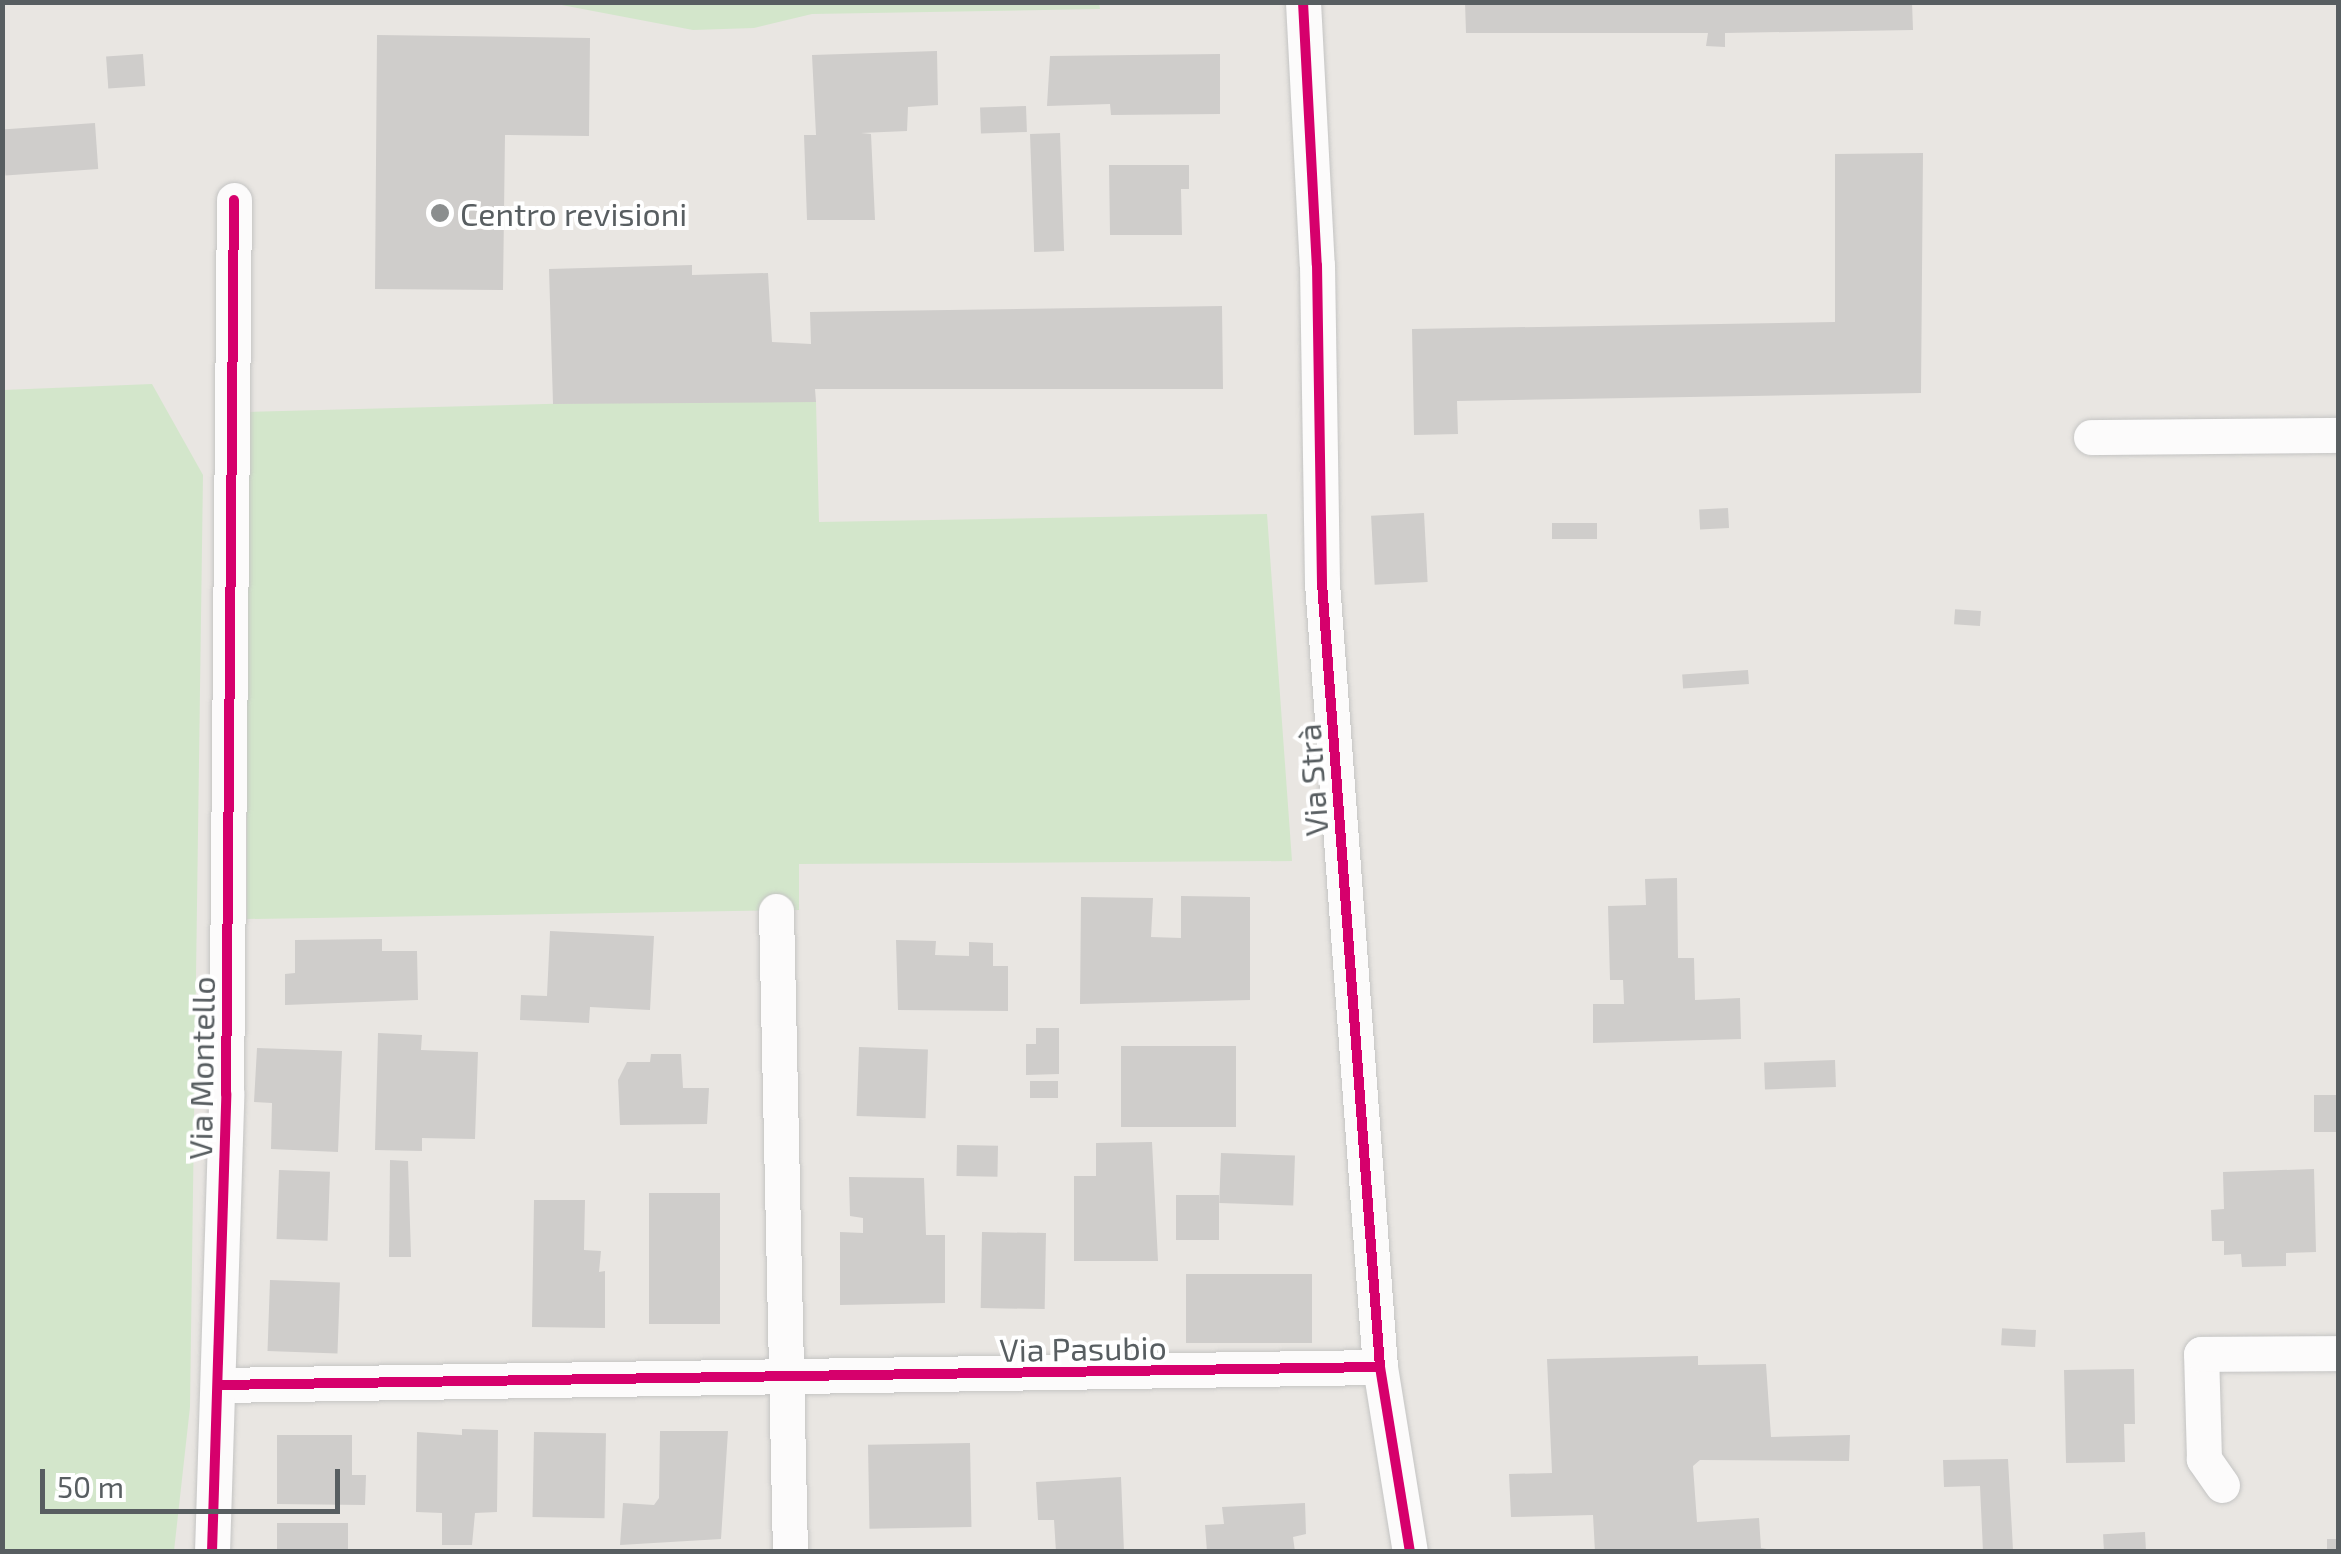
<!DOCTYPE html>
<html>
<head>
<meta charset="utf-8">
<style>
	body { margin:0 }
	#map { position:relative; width:2341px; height:1554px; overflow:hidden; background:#e9e6e2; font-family:"Exo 2",sans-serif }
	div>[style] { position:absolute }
	.green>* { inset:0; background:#d3e6cb }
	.building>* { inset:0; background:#cfcdcb; transform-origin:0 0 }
	.roads { filter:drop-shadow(0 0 2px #c4c4c3) drop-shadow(0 0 2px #c4c4c3) }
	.minor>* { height:35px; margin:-17.5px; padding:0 17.5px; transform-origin:17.5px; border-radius:17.5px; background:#fcfbfb }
	.cycleway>* { height:10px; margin:-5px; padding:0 5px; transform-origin:5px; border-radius:5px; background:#d6006c }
	.dots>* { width:28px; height:28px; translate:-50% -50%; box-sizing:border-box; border:5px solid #fff; border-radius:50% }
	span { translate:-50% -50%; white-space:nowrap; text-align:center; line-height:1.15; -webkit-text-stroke:8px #fff; paint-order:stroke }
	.poi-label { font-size:32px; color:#585e61 }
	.left { translate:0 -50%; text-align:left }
	.street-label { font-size:32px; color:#585e61 }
	.frame { position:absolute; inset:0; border:5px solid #585e61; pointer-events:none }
	.scale { position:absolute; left:40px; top:1469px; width:300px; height:45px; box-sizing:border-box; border:5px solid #585e61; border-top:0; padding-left:12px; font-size:30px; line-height:35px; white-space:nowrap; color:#585e61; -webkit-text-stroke:8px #fff; paint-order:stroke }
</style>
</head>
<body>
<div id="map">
	<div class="green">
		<div style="clip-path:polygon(1099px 2px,1100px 9px,812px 14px,754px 28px,693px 30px,551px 3px)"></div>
		<div style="clip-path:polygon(152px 384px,203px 475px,190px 1407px,174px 1551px,3px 1551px,3px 390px)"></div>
		<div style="clip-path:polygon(695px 400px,816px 402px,819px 522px,1267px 514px,1292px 861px,799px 864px,799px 910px,247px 919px,247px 412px)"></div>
	</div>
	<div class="building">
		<div style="clip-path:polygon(1465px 2px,1912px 2px,1913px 30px,1725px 33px,1725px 47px,1706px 46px,1708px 33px,1466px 33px)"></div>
		<div style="clip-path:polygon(377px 35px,590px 38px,589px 136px,505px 135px,503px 290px,375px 289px)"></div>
		<div style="clip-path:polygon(937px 51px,938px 105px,908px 107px,907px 131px,861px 133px,871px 134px,875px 220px,807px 220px,804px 135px,816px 135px,812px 55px)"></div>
		<div style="left:143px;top:54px;width:32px;height:37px;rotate:86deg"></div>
		<div style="clip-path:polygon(1220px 54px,1220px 114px,1111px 115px,1110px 104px,1047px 106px,1050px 56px)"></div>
		<div style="left:1026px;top:106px;width:26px;height:46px;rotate:88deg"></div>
		<div style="left:95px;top:123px;width:46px;height:93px;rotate:86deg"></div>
		<div style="left:1060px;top:133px;width:118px;height:30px;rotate:88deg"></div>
		<div style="clip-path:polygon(1923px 153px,1921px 393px,1457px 401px,1458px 434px,1414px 435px,1412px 329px,1835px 322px,1835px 154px)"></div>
		<div style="clip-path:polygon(1109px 165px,1189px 165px,1189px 189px,1181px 189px,1182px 235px,1110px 235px)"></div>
		<div style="clip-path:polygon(692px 265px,692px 275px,768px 273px,772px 342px,811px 344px,810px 312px,1222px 306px,1223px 389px,815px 389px,816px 402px,553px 404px,549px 269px)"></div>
		<div style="left:1728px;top:508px;width:20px;height:29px;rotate:87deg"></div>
		<div style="left:1424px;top:513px;width:69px;height:53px;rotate:87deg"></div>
		<div style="left:1597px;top:523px;width:16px;height:45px;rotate:90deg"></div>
		<div style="left:1981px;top:611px;width:15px;height:26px;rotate:94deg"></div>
		<div style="left:1748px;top:670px;width:14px;height:66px;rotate:86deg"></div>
		<div style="clip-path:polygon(1677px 878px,1678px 958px,1694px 958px,1695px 1000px,1740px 998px,1741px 1039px,1593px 1043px,1593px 1004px,1624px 1004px,1623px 980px,1610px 980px,1608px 906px,1646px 905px,1645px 879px)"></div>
		<div style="clip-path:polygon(1181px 896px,1250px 897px,1250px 1000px,1080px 1004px,1081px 897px,1153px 898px,1151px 937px,1181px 938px)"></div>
		<div style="clip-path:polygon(550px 931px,654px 936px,650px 1010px,590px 1007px,589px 1023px,520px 1020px,521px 995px,547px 996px)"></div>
		<div style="clip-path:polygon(382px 939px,382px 951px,417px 951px,418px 1000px,285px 1005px,285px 974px,295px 973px,295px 940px)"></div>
		<div style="clip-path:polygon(896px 940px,936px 941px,935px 955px,969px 956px,969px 942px,993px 943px,993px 966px,1008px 966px,1008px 1011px,898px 1010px)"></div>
		<div style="clip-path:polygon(1036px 1028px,1059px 1028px,1059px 1074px,1026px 1075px,1026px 1044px,1036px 1044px)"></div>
		<div style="clip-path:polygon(378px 1033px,422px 1035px,421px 1050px,478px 1052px,475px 1139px,422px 1138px,422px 1151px,375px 1150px)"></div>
		<div style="left:1236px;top:1046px;width:81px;height:115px;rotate:90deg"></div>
		<div style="left:859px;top:1047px;width:69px;height:69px;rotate:2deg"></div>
		<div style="clip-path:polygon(257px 1048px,342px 1051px,338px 1152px,271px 1149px,272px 1103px,254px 1102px)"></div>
		<div style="clip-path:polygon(651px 1054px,681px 1054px,683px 1088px,709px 1088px,707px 1124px,620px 1125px,618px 1080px,627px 1062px,650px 1062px)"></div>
		<div style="left:1835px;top:1060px;width:27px;height:71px;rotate:88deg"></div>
		<div style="left:1030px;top:1081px;width:28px;height:17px"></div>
		<div style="left:2314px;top:1095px;width:24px;height:37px"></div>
		<div style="clip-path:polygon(1152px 1142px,1158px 1261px,1074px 1261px,1074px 1176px,1096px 1176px,1096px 1143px)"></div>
		<div style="left:957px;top:1145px;width:41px;height:31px;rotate:1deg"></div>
		<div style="left:1221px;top:1153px;width:74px;height:50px;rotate:2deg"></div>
		<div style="clip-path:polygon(390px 1160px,408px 1161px,411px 1257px,389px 1257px)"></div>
		<div style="clip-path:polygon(2314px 1169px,2316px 1252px,2286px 1253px,2286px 1266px,2242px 1267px,2241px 1254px,2224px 1255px,2224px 1241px,2212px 1241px,2211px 1210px,2224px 1209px,2223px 1172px)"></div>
		<div style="left:279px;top:1170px;width:51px;height:69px;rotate:2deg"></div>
		<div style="clip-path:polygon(849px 1177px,924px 1178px,926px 1235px,945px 1235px,945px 1303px,840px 1305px,840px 1232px,863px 1233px,863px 1218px,850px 1216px)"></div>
		<div style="left:649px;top:1193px;width:71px;height:131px"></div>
		<div style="left:1176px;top:1195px;width:43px;height:45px"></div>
		<div style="clip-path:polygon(534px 1200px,585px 1200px,584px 1250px,601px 1251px,599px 1272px,605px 1271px,605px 1328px,532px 1327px)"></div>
		<div style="left:982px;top:1232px;width:64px;height:76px;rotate:1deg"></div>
		<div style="left:1186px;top:1274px;width:126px;height:69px"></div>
		<div style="left:270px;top:1280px;width:70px;height:71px;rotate:2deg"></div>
		<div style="left:2036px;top:1330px;width:17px;height:34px;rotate:93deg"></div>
		<div style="clip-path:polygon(1698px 1356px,1698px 1365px,1766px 1364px,1771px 1437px,1850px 1435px,1849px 1461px,1700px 1460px,1693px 1466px,1697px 1522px,1759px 1518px,1761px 1548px,1785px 1552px,1595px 1552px,1593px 1515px,1511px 1517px,1509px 1474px,1552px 1473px,1547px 1359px)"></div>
		<div style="clip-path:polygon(2134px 1369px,2135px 1424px,2124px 1424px,2125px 1462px,2066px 1463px,2064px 1370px)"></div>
		<div style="clip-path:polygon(462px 1429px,498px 1430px,497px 1512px,475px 1513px,472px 1545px,442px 1545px,442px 1513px,416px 1512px,417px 1432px,462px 1435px)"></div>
		<div style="clip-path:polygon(660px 1431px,728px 1431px,721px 1539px,620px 1545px,623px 1503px,654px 1505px,659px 1498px)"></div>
		<div style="left:534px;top:1432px;width:72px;height:85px;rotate:1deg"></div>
		<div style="clip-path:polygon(277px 1435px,352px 1435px,352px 1475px,366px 1475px,365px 1505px,277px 1504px)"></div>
		<div style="left:970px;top:1443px;width:84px;height:102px;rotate:89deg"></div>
		<div style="clip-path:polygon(2008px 1459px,2013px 1550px,1983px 1552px,1980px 1486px,1944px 1487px,1943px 1460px)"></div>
		<div style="clip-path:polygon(1121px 1477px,1124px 1552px,1056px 1552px,1054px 1520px,1038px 1520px,1036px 1482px)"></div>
		<div style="clip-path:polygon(1305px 1503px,1306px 1534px,1293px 1537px,1295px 1552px,1207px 1552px,1205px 1525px,1224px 1524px,1222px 1507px)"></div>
		<div style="left:348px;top:1523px;width:29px;height:71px;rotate:90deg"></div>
		<div style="left:2145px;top:1532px;width:20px;height:42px;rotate:87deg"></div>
		<div style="left:2327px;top:1539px;width:11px;height:13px"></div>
	</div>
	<div class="roads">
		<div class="minor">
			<div style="left:1303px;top:2px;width:263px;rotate:87deg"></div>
			<div style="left:1317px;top:265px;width:318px;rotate:89.1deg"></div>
			<div style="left:1322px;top:583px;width:786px;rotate:85.77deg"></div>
			<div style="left:1380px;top:1367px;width:187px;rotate:80.8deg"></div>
			<div style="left:2091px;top:437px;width:247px;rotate:-0.5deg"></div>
			<div style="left:776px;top:911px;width:641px;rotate:88.75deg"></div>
			<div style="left:218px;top:1385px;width:1162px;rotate:-0.89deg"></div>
			<div style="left:2222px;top:1485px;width:32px;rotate:-125deg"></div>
			<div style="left:2204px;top:1459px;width:105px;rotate:-91.6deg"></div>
			<div style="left:2201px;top:1354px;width:137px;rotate:-0.4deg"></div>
			<div style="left:212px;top:1552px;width:458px;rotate:-88.2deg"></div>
			<div style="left:226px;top:1094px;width:894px;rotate:-89.49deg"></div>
		</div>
	</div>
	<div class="cycleway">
		<div style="left:1303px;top:2px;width:263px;rotate:87deg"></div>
		<div style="left:1317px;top:265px;width:318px;rotate:89.1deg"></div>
		<div style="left:1322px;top:583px;width:786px;rotate:85.77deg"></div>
		<div style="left:1380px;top:1367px;width:187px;rotate:80.8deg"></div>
		<div style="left:218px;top:1385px;width:1162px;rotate:-0.89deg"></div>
		<div style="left:212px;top:1552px;width:458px;rotate:-88.2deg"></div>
		<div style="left:226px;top:1094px;width:894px;rotate:-89.49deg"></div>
	</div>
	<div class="dots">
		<div style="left:440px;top:213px;background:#8b8e8e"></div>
	</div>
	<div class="poi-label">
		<span class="left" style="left:460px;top:213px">Centro revisioni</span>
	</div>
	<div class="street-label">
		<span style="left:1312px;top:780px;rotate:-94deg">Via Strà</span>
		<span style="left:201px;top:1068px;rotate:-89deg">Via Montello</span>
		<span style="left:1083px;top:1348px;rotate:-1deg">Via Pasubio</span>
	</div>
	<div class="frame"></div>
	<div class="scale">50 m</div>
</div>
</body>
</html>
